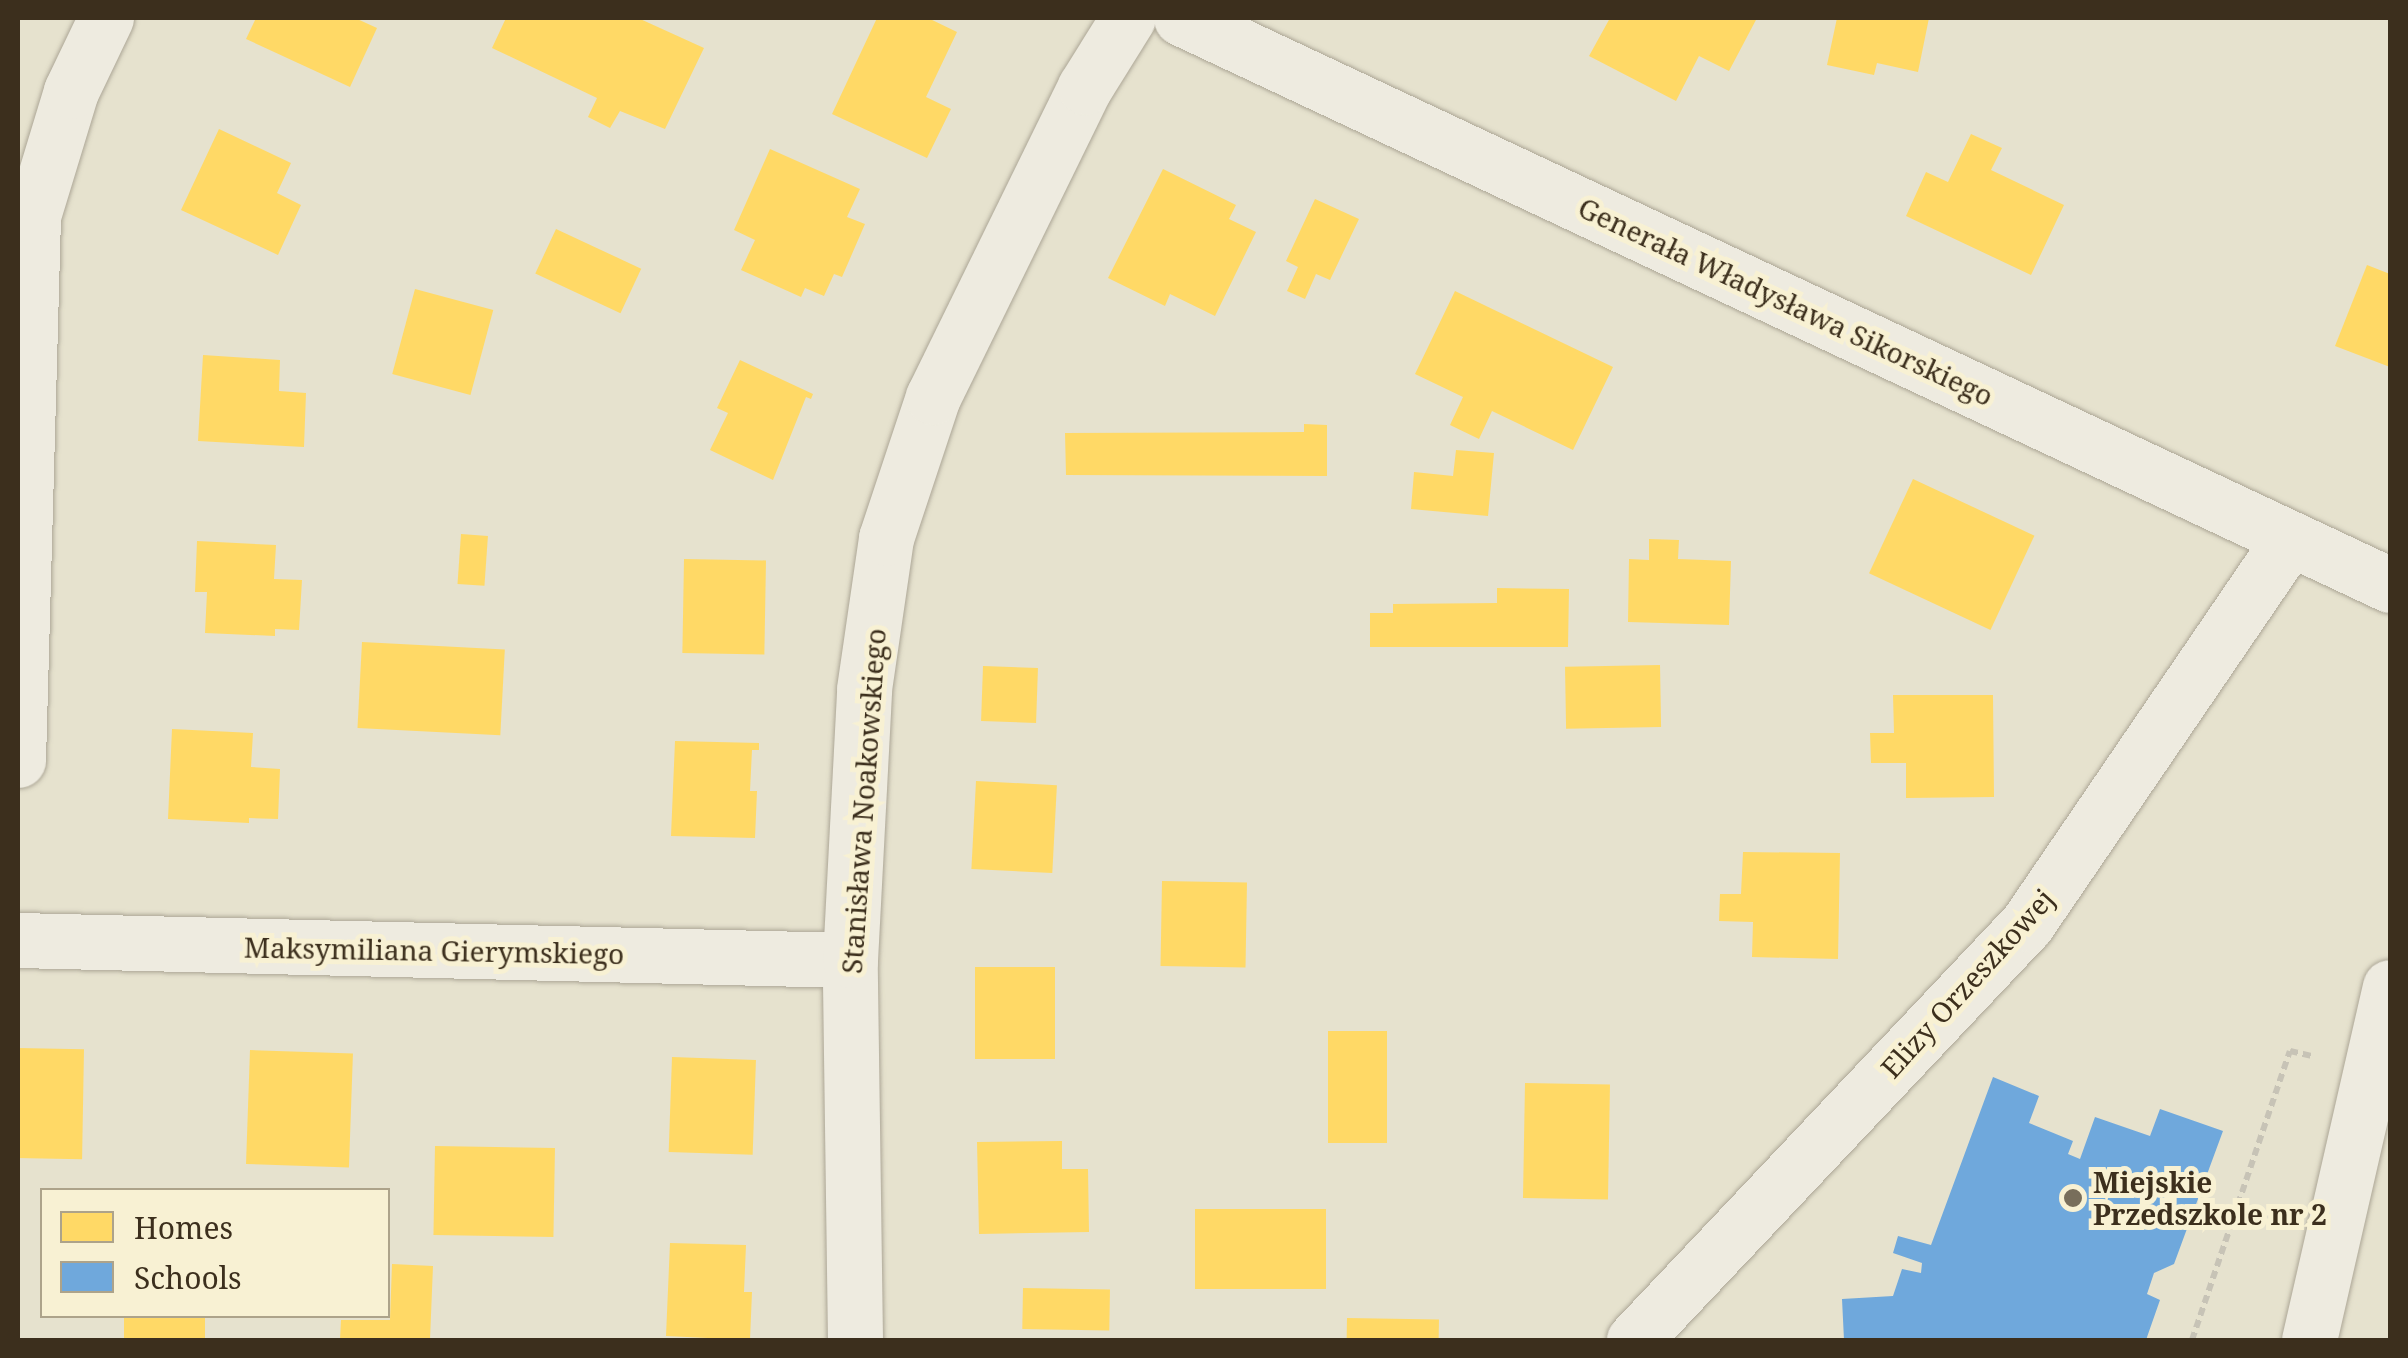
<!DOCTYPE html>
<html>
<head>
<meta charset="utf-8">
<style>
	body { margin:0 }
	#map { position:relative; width:2408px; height:1358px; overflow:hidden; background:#e6e2ce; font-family:"Noto Serif",serif }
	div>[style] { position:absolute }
	.homes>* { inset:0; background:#ffd966; transform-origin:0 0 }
	.schools>* { inset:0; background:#6fa8dc }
	.path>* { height:6px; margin-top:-3px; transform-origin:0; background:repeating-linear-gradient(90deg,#c7c3b6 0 8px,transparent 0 13px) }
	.roads { filter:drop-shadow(0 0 2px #aca696) drop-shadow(0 0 2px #aca696) }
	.street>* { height:55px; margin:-27.5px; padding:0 27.5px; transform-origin:27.5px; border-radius:27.5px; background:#eeebe0 }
	.secondary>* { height:55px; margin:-27.5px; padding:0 27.5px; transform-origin:27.5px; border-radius:27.5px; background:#eeebe0 }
	.dots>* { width:28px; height:28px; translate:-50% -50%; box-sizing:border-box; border:5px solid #f8f1d3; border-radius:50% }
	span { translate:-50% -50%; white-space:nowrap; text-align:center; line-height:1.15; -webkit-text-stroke:10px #f8f1d3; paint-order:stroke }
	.street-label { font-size:28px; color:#3c2f1d }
	.poi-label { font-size:28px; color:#3c2f1d; font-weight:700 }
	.left { translate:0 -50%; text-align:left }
	.frame { position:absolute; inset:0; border:20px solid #3c2f1d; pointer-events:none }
	.legend { position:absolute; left:40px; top:1188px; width:350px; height:130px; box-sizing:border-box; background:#f8f1d3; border:2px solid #ada38a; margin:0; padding:12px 18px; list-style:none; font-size:30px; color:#3c2f1d }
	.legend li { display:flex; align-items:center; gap:20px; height:50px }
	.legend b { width:50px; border:2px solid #ada38a }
</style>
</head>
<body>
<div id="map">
	<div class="homes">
		<div style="clip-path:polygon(256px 18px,355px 18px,377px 28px,350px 87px,246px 39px)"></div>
		<div style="clip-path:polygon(506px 18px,638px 18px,704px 48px,665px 129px,620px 111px,610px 128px,588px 117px,597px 98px,492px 48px)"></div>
		<div style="clip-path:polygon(877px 18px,928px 18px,957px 32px,926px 97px,951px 109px,927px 158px,832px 114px)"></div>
		<div style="clip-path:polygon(1610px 18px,1757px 18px,1729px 71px,1699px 56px,1676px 101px,1589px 56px)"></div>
		<div style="clip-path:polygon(1837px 18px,1929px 18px,1918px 72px,1877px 63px,1874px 75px,1827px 65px)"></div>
		<div style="clip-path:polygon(219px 129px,291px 163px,277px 193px,301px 205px,278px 255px,181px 210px)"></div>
		<div style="clip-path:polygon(1971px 134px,2002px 148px,1991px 170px,2064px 205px,2031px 275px,1906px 216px,1926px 172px,1948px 182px)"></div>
		<div style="clip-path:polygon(770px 149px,860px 189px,847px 217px,865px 224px,842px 277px,834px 274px,824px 296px,805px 288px,801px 297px,741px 270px,755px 240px,734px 230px)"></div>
		<div style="clip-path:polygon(1163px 169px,1236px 205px,1229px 219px,1256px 232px,1215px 316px,1170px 294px,1165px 306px,1108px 278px)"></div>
		<div style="clip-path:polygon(1315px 199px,1359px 219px,1330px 280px,1316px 274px,1305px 299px,1287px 291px,1298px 267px,1286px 261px)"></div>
		<div style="left:556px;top:229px;width:94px;height:49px;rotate:25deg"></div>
		<div style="clip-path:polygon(2367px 265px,2390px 274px,2390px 367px,2335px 346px)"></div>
		<div style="left:415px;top:289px;width:81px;height:88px;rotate:15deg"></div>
		<div style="clip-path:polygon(1455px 291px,1613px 367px,1573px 450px,1492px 411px,1479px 439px,1450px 425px,1463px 397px,1415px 374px)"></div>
		<div style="clip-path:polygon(203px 355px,280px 360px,279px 391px,306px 393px,304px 447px,198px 441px)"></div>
		<div style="clip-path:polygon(740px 360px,813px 394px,811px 399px,806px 397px,773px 480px,710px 450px,728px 413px,717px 408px)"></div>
		<div style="clip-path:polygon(1304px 424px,1327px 425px,1327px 476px,1066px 475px,1065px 433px,1304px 432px)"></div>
		<div style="clip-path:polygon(1456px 450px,1494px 453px,1488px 516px,1411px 509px,1414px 472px,1453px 476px)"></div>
		<div style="left:1913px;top:479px;width:134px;height:104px;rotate:25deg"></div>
		<div style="left:461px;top:534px;width:27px;height:50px;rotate:4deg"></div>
		<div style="clip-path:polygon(1649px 539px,1679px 540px,1678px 559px,1731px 561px,1729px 625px,1628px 622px,1629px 559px,1649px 560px)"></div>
		<div style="clip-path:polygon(197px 541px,276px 545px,274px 579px,302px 580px,299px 630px,275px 629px,275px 636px,205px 633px,207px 592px,195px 592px)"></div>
		<div style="left:684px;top:559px;width:82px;height:94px;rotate:1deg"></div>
		<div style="clip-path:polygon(1497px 588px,1569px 589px,1568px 647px,1370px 647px,1370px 613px,1393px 613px,1393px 604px,1497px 603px)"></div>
		<div style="left:362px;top:642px;width:143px;height:86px;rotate:3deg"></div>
		<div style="left:1660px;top:665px;width:62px;height:95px;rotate:89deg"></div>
		<div style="left:983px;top:666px;width:55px;height:55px;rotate:2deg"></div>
		<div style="clip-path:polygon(1893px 695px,1993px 695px,1994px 797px,1906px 798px,1906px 763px,1871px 763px,1870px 733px,1894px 733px)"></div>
		<div style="clip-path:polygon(172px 729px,253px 733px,251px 767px,280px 769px,278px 819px,249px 818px,249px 823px,168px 819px)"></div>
		<div style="clip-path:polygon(675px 741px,759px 743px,759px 750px,752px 750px,750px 791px,757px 791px,755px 838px,671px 836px)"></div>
		<div style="left:976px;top:781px;width:81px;height:88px;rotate:3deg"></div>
		<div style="clip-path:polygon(1743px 852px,1840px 853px,1838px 959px,1752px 957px,1753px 922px,1719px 921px,1720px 894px,1741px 894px)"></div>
		<div style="left:1162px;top:881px;width:85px;height:85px;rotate:1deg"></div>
		<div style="left:975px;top:967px;width:80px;height:92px"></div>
		<div style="left:1328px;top:1031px;width:59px;height:112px"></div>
		<div style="left:18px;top:1048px;width:66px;height:110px;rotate:1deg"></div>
		<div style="left:250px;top:1050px;width:103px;height:114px;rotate:2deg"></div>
		<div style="left:672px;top:1057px;width:84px;height:95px;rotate:2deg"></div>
		<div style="left:1525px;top:1083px;width:85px;height:115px;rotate:1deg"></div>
		<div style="clip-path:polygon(1062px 1141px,1062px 1169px,1088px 1169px,1089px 1232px,979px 1234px,977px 1142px)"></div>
		<div style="left:435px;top:1146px;width:120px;height:89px;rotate:1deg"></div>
		<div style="left:1195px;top:1209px;width:131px;height:80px"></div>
		<div style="clip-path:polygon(670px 1243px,746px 1245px,744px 1292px,752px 1292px,750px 1340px,666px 1336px)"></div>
		<div style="clip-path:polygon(392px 1264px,433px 1266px,430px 1340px,340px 1340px,341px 1320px,390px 1320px)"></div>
		<div style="left:1023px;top:1288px;width:87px;height:41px;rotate:1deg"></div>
		<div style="left:124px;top:1316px;width:81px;height:24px"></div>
		<div style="left:1347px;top:1318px;width:92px;height:22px;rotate:1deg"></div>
	</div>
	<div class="schools">
		<div style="clip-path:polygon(1993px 1077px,2039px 1096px,2029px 1123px,2073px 1141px,2068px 1154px,2080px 1159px,2095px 1117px,2150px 1136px,2160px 1109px,2223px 1131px,2174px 1264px,2154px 1273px,2147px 1294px,2160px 1300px,2146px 1340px,1844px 1340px,1842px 1299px,1893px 1296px,1902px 1269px,1921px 1273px,1922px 1263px,1893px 1253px,1898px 1236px,1931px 1245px)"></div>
	</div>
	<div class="path">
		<div style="left:2192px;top:1340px;width:305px;rotate:-71.3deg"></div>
		<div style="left:2290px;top:1051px;width:23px;rotate:13deg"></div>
	</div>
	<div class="roads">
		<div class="street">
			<div style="left:18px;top:760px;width:544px;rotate:-88.42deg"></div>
			<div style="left:33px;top:216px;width:131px;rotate:-73.1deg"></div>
			<div style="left:71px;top:91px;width:81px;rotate:-64.4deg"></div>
			<div style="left:18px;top:940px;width:832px;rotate:1.38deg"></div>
			<div style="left:855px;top:1340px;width:380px;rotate:-90.8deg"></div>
			<div style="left:850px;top:960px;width:271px;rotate:-87deg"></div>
			<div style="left:864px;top:689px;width:153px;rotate:-81.7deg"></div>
			<div style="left:886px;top:538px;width:149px;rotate:-71.6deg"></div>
			<div style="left:933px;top:397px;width:345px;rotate:-63.9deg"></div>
			<div style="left:1085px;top:87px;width:81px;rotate:-58.1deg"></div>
			<div style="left:1634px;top:1340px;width:572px;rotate:-46.63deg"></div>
			<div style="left:2027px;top:924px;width:465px;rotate:-55.7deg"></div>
		</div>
		<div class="secondary">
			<div style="left:1181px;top:18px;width:1335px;rotate:25.13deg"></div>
			<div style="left:2309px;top:1340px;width:362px;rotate:-77.1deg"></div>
		</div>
	</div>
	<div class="dots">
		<div style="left:2073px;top:1198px;background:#786e5b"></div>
	</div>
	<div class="street-label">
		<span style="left:1786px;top:301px;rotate:25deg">Generała Władysława Sikorskiego</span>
		<span style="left:863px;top:801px;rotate:-86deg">Stanisława Noakowskiego</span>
		<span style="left:434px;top:950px;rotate:1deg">Maksymiliana Gierymskiego</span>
		<span style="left:1967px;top:983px;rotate:-48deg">Elizy Orzeszkowej</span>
	</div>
	<div class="poi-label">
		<span class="left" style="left:2093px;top:1198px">Miejskie<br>Przedszkole nr 2</span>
	</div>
	<div class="frame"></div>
	<ul class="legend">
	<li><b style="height:28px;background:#ffd966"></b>Homes</li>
	<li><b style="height:28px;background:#6fa8dc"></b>Schools</li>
	</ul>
</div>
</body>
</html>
